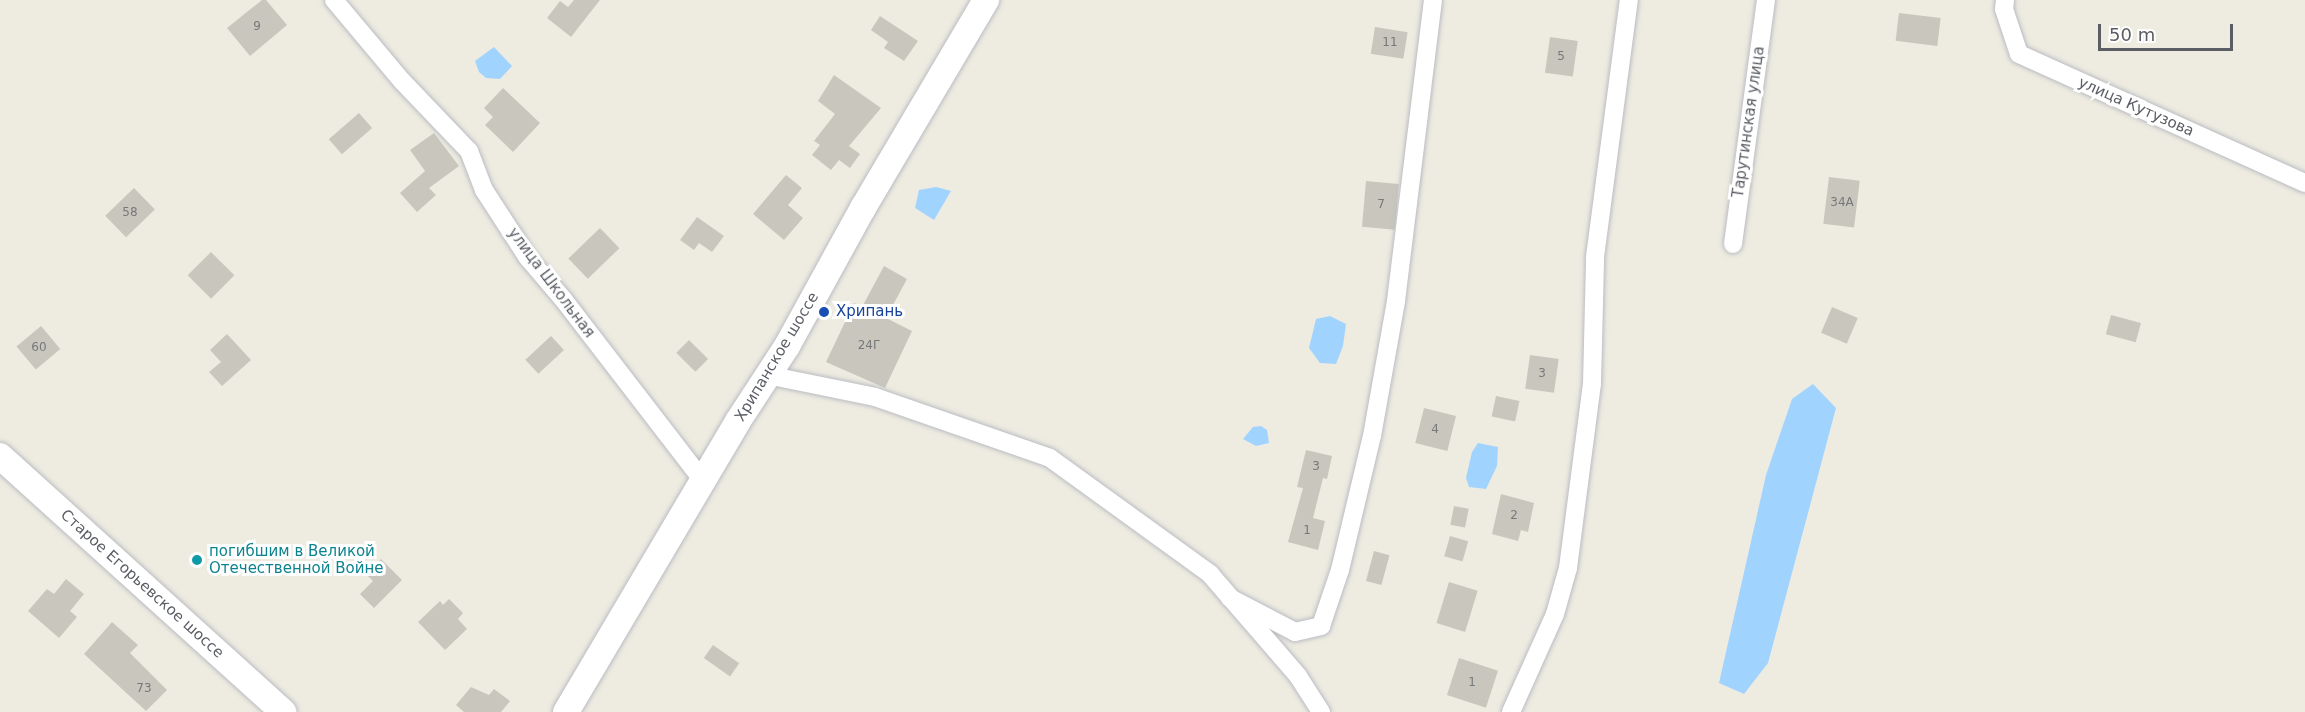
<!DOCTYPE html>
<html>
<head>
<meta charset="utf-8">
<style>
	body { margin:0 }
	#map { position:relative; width:2305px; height:712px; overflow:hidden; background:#eeece1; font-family:"DejaVu Sans",sans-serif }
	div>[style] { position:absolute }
	.water>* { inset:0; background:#a1d3ff }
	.building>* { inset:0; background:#c9c6be; transform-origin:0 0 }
	.roads { filter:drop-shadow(0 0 2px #babcc2) drop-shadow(0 0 2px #babcc2) }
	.minor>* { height:18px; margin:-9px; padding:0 9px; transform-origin:9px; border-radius:9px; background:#fff }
	.secondary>* { height:26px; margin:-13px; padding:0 13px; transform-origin:13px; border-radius:13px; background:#fff }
	.dots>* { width:16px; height:16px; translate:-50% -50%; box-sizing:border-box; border:3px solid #fff; border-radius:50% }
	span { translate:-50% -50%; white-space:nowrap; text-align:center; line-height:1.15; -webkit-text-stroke:6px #fff; paint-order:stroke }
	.number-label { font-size:12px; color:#76787a }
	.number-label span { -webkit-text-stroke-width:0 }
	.street-label { font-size:15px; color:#5a5e64 }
	.transit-label { font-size:15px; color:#164399 }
	.left { translate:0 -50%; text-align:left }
	.culture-label { font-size:15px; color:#0d838f }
	.scale { position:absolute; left:2098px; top:24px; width:135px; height:27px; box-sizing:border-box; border:3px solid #5a5e64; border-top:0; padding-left:8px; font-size:18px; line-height:21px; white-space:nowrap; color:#5a5e64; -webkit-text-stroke:4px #fff; paint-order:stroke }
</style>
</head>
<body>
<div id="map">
	<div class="water">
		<div style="clip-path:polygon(494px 47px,512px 66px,500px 79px,486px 78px,479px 72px,475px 61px)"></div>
		<div style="clip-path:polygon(936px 187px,951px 191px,934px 220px,915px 208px,919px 190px)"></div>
		<div style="clip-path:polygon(1330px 316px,1346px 324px,1343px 346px,1336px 364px,1320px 363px,1309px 348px,1316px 319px)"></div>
		<div style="clip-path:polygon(1813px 384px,1836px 408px,1768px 663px,1744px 694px,1719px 683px,1766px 475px,1792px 399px)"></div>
		<div style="clip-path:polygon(1261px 426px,1267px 430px,1269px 443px,1256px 446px,1243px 439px,1253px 427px)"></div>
		<div style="clip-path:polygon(1478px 443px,1498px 447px,1497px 466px,1486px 489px,1469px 487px,1466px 478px,1472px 452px)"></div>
	</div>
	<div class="building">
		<div style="clip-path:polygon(262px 0,266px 0,287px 25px,250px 56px,227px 28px)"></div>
		<div style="clip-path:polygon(574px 0,600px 0,571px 37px,547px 18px,560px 1px,568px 7px)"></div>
		<div style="left:1899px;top:13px;width:42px;height:28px;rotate:7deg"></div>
		<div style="clip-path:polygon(880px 16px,918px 41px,904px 61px,884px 48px,888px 42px,871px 30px)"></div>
		<div style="left:1375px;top:27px;width:33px;height:27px;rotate:9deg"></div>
		<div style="left:1550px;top:37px;width:28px;height:36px;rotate:8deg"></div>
		<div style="clip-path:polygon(834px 75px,881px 108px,849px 146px,860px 154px,850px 168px,839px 160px,831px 170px,812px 155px,820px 145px,814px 141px,835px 114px,818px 101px)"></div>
		<div style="clip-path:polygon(503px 88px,540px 123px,513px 152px,485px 125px,493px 117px,484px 108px)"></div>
		<div style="left:359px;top:113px;width:20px;height:40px;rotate:49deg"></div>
		<div style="clip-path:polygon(434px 133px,459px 166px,429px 188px,436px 195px,417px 212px,400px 193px,425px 171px,410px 150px)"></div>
		<div style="clip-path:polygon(786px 175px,802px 188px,788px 205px,803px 218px,784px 240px,753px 214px)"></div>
		<div style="left:1829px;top:177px;width:31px;height:47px;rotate:7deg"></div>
		<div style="left:1366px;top:181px;width:33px;height:46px;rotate:5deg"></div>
		<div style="left:134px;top:188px;width:30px;height:40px;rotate:46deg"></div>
		<div style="clip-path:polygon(697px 217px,724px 236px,712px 252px,699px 243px,694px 250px,680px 240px)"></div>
		<div style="left:600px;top:228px;width:28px;height:44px;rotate:46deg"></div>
		<div style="left:211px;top:252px;width:33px;height:33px;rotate:45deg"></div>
		<div style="clip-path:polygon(884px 266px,907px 279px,886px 318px,912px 331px,885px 388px,826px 362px,854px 303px,862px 307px)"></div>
		<div style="left:1832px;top:307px;width:28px;height:28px;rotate:23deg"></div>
		<div style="left:2111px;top:315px;width:31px;height:20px;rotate:15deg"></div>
		<div style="left:41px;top:326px;width:30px;height:32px;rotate:50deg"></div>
		<div style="clip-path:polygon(227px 334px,251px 360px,222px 386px,209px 372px,221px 362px,210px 350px)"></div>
		<div style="left:551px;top:336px;width:19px;height:35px;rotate:47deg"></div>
		<div style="left:689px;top:340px;width:27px;height:18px;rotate:45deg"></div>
		<div style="left:1530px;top:355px;width:29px;height:34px;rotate:8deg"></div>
		<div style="left:1496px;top:396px;width:24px;height:21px;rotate:12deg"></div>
		<div style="left:1424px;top:408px;width:33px;height:36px;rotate:14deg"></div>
		<div style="clip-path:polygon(1306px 450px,1332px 456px,1327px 479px,1323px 478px,1313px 518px,1325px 521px,1318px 550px,1288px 542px,1303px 488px,1297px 487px)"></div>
		<div style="clip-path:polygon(1501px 494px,1534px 503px,1528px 532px,1521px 530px,1518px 541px,1492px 534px)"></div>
		<div style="left:1454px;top:506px;width:15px;height:19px;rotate:11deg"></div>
		<div style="left:1450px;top:536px;width:19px;height:21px;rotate:16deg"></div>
		<div style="left:1374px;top:551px;width:16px;height:31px;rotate:15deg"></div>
		<div style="clip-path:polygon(381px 559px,402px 580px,374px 608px,360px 594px,373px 581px,366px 574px)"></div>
		<div style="clip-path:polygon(66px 579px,84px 594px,70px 611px,77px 617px,59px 638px,28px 611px,47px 589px,54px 594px)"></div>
		<div style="left:1449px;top:582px;width:30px;height:43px;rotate:17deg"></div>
		<div style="clip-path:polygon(449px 599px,463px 613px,458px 619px,467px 629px,445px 650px,418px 622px,440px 601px,443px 605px)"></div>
		<div style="clip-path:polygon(112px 622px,138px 645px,130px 653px,167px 690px,146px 711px,84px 654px)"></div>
		<div style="left:713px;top:645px;width:32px;height:16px;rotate:35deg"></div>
		<div style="left:1459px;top:658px;width:41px;height:39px;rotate:18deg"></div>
		<div style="clip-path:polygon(471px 687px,489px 695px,494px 689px,510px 701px,501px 712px,464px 712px,456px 705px)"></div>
	</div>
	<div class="roads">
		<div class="minor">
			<div style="left:334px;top:0;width:106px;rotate:50deg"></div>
			<div style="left:402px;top:81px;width:97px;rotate:46.3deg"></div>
			<div style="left:469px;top:151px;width:42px;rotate:69deg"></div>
			<div style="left:484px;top:190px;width:81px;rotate:57.1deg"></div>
			<div style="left:528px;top:258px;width:54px;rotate:49.5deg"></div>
			<div style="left:563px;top:299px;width:231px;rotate:52.4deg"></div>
			<div style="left:2005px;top:0;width:9px;rotate:96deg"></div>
			<div style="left:2004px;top:9px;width:47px;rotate:71.6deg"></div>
			<div style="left:2019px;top:54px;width:314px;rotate:24.3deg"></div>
			<div style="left:1733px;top:244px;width:246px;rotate:-82.3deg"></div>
			<div style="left:767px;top:375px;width:110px;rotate:11.5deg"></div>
			<div style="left:875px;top:397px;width:185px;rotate:19.2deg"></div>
			<div style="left:1050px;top:458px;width:198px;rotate:35.9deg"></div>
			<div style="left:1210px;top:574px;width:135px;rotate:49.2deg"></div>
			<div style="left:1298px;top:676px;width:43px;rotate:57.4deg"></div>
			<div style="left:1230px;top:598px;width:73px;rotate:27.6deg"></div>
			<div style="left:1295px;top:632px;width:27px;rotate:-13deg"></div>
			<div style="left:1321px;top:626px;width:59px;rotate:-71.3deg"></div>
			<div style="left:1340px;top:570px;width:138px;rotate:-76.6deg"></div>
			<div style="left:1372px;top:436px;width:137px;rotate:-79.9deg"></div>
			<div style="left:1396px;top:301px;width:303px;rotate:-83deg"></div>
			<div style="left:1511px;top:712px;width:107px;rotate:-65.8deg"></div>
			<div style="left:1555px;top:614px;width:48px;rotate:-74.2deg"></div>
			<div style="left:1568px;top:568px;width:186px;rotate:-82.6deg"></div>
			<div style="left:1592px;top:384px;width:127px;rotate:-88.6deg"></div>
			<div style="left:1595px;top:257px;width:259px;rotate:-82.5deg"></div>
		</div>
		<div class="secondary">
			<div style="left:0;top:456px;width:382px;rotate:42.1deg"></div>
			<div style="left:566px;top:712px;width:338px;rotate:-59.4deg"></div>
			<div style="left:738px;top:421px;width:90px;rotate:-56.8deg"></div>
			<div style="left:787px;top:346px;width:158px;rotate:-61.2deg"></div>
			<div style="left:863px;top:208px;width:242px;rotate:-59.4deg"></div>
		</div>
	</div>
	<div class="dots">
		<div style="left:824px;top:312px;background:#1a4fb4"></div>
		<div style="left:197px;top:560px;background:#0f9aa8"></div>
	</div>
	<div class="number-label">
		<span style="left:257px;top:27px">9</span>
		<span style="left:1390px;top:43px">11</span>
		<span style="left:1561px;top:57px">5</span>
		<span style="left:1842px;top:203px">34А</span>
		<span style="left:1381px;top:205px">7</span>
		<span style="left:130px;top:213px">58</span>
		<span style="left:869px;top:346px">24Г</span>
		<span style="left:39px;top:348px">60</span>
		<span style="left:1542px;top:374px">3</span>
		<span style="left:1435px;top:430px">4</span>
		<span style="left:1316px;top:467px">3</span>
		<span style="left:1514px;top:516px">2</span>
		<span style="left:1307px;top:531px">1</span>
		<span style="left:1472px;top:683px">1</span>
		<span style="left:144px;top:689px">73</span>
	</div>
	<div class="street-label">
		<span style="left:2136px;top:107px;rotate:24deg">улица Кутузова</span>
		<span style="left:1749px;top:122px;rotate:-82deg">Тарутинская улица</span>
		<span style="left:551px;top:283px;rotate:53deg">улица Школьная</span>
		<span style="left:777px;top:357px;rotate:-59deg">Хрипанское шоссе</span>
		<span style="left:142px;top:584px;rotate:42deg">Старое Егорьевское шоссе</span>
	</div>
	<div class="transit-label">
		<span class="left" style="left:836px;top:312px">Хрипань</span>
	</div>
	<div class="culture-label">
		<span class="left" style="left:209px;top:560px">погибшим в Великой<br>Отечественной Войне</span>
	</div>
	<div class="scale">50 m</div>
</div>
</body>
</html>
